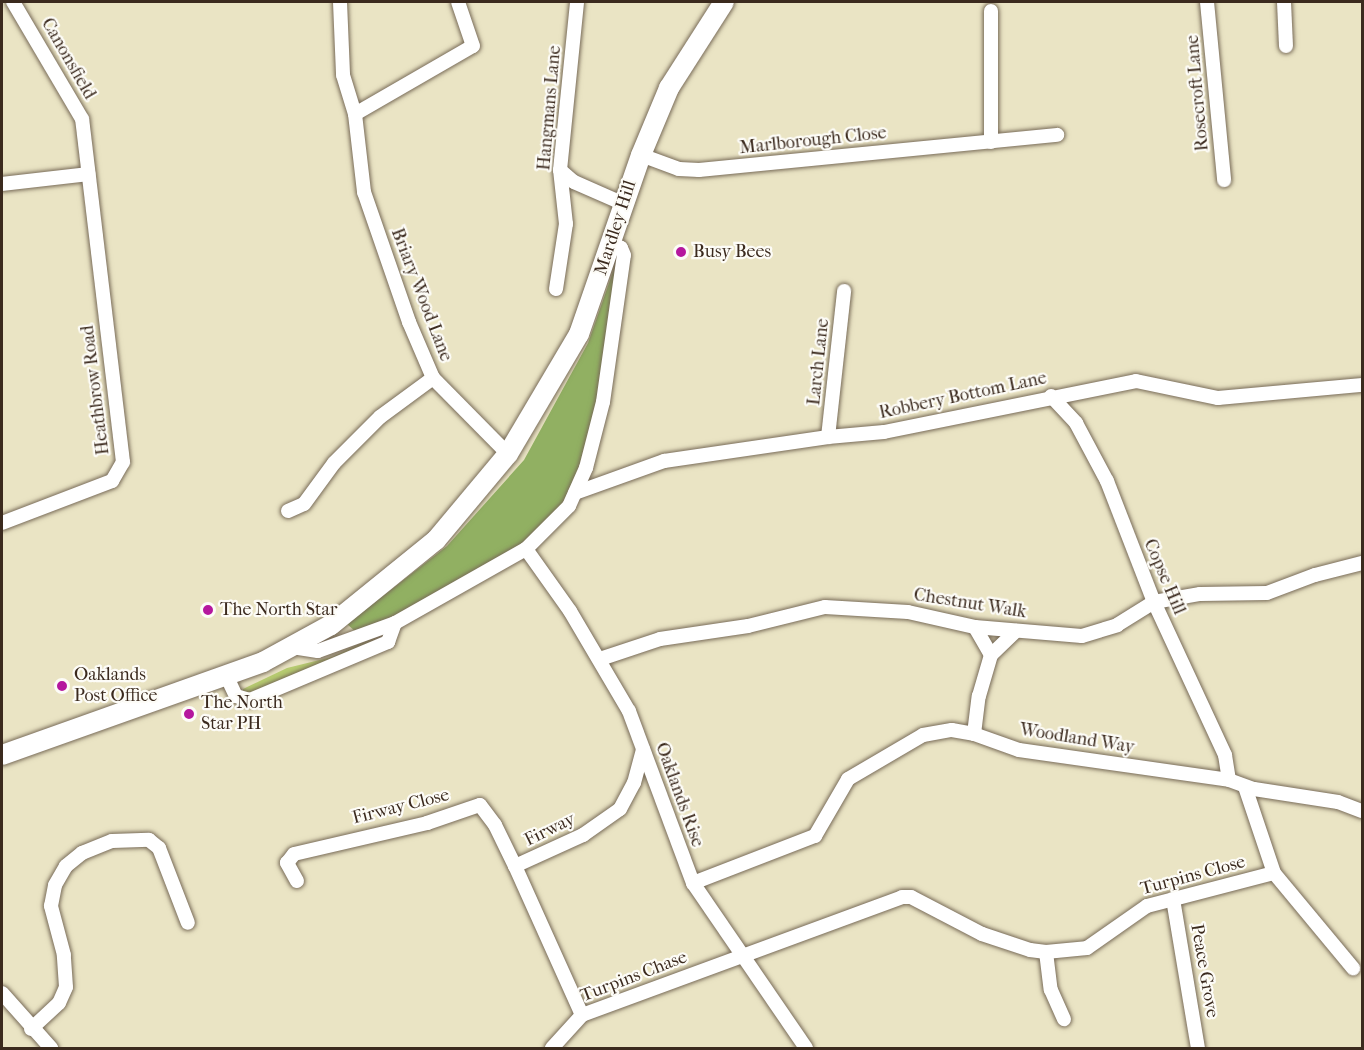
<!DOCTYPE html>
<html>
<head>
<meta charset="utf-8">
<style>
	body { margin:0 }
	#map { position:relative; width:1364px; height:1050px; overflow:hidden; background:#eae4c4; font-family:"IM FELL French Canon",serif }
	div>[style] { position:absolute }
	.green>* { inset:0; background:#b7cc70 }
	.forest>* { inset:0; background:#91b062 }
	.roads { filter:drop-shadow(0 0 2px #786b58) drop-shadow(0 0 2px #786b58) }
	.street>* { height:14px; margin:-7px; padding:0 7px; transform-origin:7px; border-radius:7px; background:#fff }
	.secondary>* { height:20px; margin:-10px; padding:0 10px; transform-origin:10px; border-radius:10px; background:#fff }
	.dots>* { width:16px; height:16px; translate:-50% -50%; box-sizing:border-box; border:3px solid #fdfcf7; border-radius:50% }
	span { translate:-50% -50%; white-space:nowrap; text-align:center; line-height:1.15; -webkit-text-stroke:4.5px #fdfcf7; paint-order:stroke }
	.street-label { font-size:18px; color:#3b2a1e }
	.poi-label { font-size:18px; color:#3b2a1e }
	.left { translate:0 -50%; text-align:left }
	.frame { position:absolute; inset:0; border:3px solid #3b2a1e; pointer-events:none }
</style>
</head>
<body>
<div id="map">
	<div class="green">
		<div style="clip-path:polygon(374px 637px,376px 640px,249px 695px,243px 693px,243px 689px,287px 668px,332px 657px)"></div>
	</div>
	<div class="forest">
		<div style="clip-path:polygon(616px 263px,599px 395px,574px 484px,565px 501px,521px 545px,386px 624px,357px 633px,347px 624px,447px 546px,524px 460px,588px 343px)"></div>
	</div>
	<div class="roads">
		<div class="street">
			<div style="left:340px;top:2px;width:73px;rotate:87.6deg"></div>
			<div style="left:343px;top:75px;width:41px;rotate:72.9deg"></div>
			<div style="left:355px;top:114px;width:79px;rotate:83.4deg"></div>
			<div style="left:364px;top:192px;width:138px;rotate:70.9deg"></div>
			<div style="left:409px;top:322px;width:61px;rotate:66.8deg"></div>
			<div style="left:433px;top:378px;width:107px;rotate:45.4deg"></div>
			<div style="left:1207px;top:2px;width:179px;rotate:84.5deg"></div>
			<div style="left:1284px;top:2px;width:44px;rotate:87.4deg"></div>
			<div style="left:991px;top:11px;width:131px;rotate:90deg"></div>
			<div style="left:355px;top:114px;width:136px;rotate:-30deg"></div>
			<div style="left:473px;top:46px;width:46px;rotate:-108.8deg"></div>
			<div style="left:641px;top:155px;width:40px;rotate:20.2deg"></div>
			<div style="left:679px;top:169px;width:20px;rotate:3deg"></div>
			<div style="left:699px;top:170px;width:360px;rotate:-5.6deg"></div>
			<div style="left:560px;top:170px;width:18px;rotate:41deg"></div>
			<div style="left:574px;top:182px;width:55px;rotate:23.7deg"></div>
			<div style="left:2px;top:184px;width:87px;rotate:-6.6deg"></div>
			<div style="left:556px;top:289px;width:66px;rotate:-81.3deg"></div>
			<div style="left:566px;top:224px;width:54px;rotate:-96.3deg"></div>
			<div style="left:560px;top:170px;width:169px;rotate:-84.2deg"></div>
			<div style="left:1051px;top:396px;width:37px;rotate:47deg"></div>
			<div style="left:1076px;top:423px;width:66px;rotate:61.9deg"></div>
			<div style="left:1107px;top:481px;width:130px;rotate:68.8deg"></div>
			<div style="left:1154px;top:602px;width:169px;rotate:65.1deg"></div>
			<div style="left:1225px;top:755px;width:25px;rotate:81deg"></div>
			<div style="left:828px;top:437px;width:147px;rotate:-83.7deg"></div>
			<div style="left:575px;top:493px;width:95px;rotate:-19.8deg"></div>
			<div style="left:664px;top:461px;width:166px;rotate:-8.3deg"></div>
			<div style="left:828px;top:437px;width:56px;rotate:-5.1deg"></div>
			<div style="left:884px;top:432px;width:257px;rotate:-11.4deg"></div>
			<div style="left:1136px;top:381px;width:84px;rotate:11.7deg"></div>
			<div style="left:1218px;top:398px;width:145px;rotate:-5.2deg"></div>
			<div style="left:288px;top:511px;width:17px;rotate:-24deg"></div>
			<div style="left:304px;top:504px;width:51px;rotate:-53.8deg"></div>
			<div style="left:334px;top:463px;width:65px;rotate:-45deg"></div>
			<div style="left:380px;top:417px;width:66px;rotate:-36.3deg"></div>
			<div style="left:2px;top:523px;width:118px;rotate:-20.9deg"></div>
			<div style="left:112px;top:481px;width:22px;rotate:-60deg"></div>
			<div style="left:123px;top:462px;width:345px;rotate:-96.8deg"></div>
			<div style="left:82px;top:119px;width:136px;rotate:-120.5deg"></div>
			<div style="left:526px;top:549px;width:76px;rotate:54.6deg"></div>
			<div style="left:570px;top:611px;width:116px;rotate:59.5deg"></div>
			<div style="left:629px;top:711px;width:184px;rotate:69.6deg"></div>
			<div style="left:693px;top:883px;width:200px;rotate:55.6deg"></div>
			<div style="left:292px;top:647px;width:26px;rotate:9deg"></div>
			<div style="left:318px;top:651px;width:82px;rotate:-20deg"></div>
			<div style="left:395px;top:623px;width:150px;rotate:-29.5deg"></div>
			<div style="left:526px;top:549px;width:61px;rotate:-45deg"></div>
			<div style="left:569px;top:506px;width:42px;rotate:-65.9deg"></div>
			<div style="left:586px;top:468px;width:68px;rotate:-75.6deg"></div>
			<div style="left:603px;top:402px;width:148px;rotate:-81.9deg"></div>
			<div style="left:624px;top:255px;width:8px;rotate:-113deg"></div>
			<div style="left:621px;top:248px;width:10px;rotate:-156deg"></div>
			<div style="left:991px;top:655px;width:35px;rotate:-44deg"></div>
			<div style="left:600px;top:659px;width:63px;rotate:-18.4deg"></div>
			<div style="left:660px;top:639px;width:89px;rotate:-8.4deg"></div>
			<div style="left:748px;top:626px;width:79px;rotate:-13.9deg"></div>
			<div style="left:825px;top:607px;width:83px;rotate:3.4deg"></div>
			<div style="left:908px;top:612px;width:69px;rotate:12.6deg"></div>
			<div style="left:975px;top:627px;width:107px;rotate:4.8deg"></div>
			<div style="left:1082px;top:636px;width:37px;rotate:-17deg"></div>
			<div style="left:1117px;top:625px;width:44px;rotate:-31.9deg"></div>
			<div style="left:1154px;top:602px;width:47px;rotate:-9.9deg"></div>
			<div style="left:1200px;top:594px;width:67px;rotate:-0.9deg"></div>
			<div style="left:1267px;top:593px;width:51px;rotate:-20.6deg"></div>
			<div style="left:1315px;top:575px;width:49px;rotate:-14.3deg"></div>
			<div style="left:227px;top:677px;width:21px;rotate:65deg"></div>
			<div style="left:236px;top:696px;width:15px;rotate:16deg"></div>
			<div style="left:250px;top:700px;width:150px;rotate:-22.8deg"></div>
			<div style="left:388px;top:642px;width:20px;rotate:-70deg"></div>
			<div style="left:974px;top:734px;width:38px;rotate:-83deg"></div>
			<div style="left:979px;top:696px;width:43px;rotate:-73.7deg"></div>
			<div style="left:991px;top:655px;width:32px;rotate:-120deg"></div>
			<div style="left:515px;top:866px;width:75px;rotate:-24.5deg"></div>
			<div style="left:583px;top:835px;width:45px;rotate:-35.1deg"></div>
			<div style="left:620px;top:809px;width:30px;rotate:-62deg"></div>
			<div style="left:634px;top:783px;width:35px;rotate:-75deg"></div>
			<div style="left:1274px;top:873px;width:124px;rotate:50.3deg"></div>
			<div style="left:297px;top:881px;width:21px;rotate:-119deg"></div>
			<div style="left:287px;top:863px;width:11px;rotate:-52deg"></div>
			<div style="left:294px;top:854px;width:137px;rotate:-13.1deg"></div>
			<div style="left:427px;top:823px;width:56px;rotate:-18.8deg"></div>
			<div style="left:480px;top:805px;width:25px;rotate:53deg"></div>
			<div style="left:495px;top:825px;width:46px;rotate:64deg"></div>
			<div style="left:515px;top:866px;width:163px;rotate:65.8deg"></div>
			<div style="left:693px;top:883px;width:131px;rotate:-21.1deg"></div>
			<div style="left:815px;top:836px;width:66px;rotate:-59.9deg"></div>
			<div style="left:848px;top:779px;width:87px;rotate:-30.4deg"></div>
			<div style="left:923px;top:735px;width:29px;rotate:-10deg"></div>
			<div style="left:952px;top:730px;width:22px;rotate:10deg"></div>
			<div style="left:974px;top:734px;width:48px;rotate:19.6deg"></div>
			<div style="left:1019px;top:750px;width:212px;rotate:8.1deg"></div>
			<div style="left:1229px;top:780px;width:27px;rotate:20deg"></div>
			<div style="left:1254px;top:789px;width:85px;rotate:8.8deg"></div>
			<div style="left:1338px;top:802px;width:26px;rotate:21deg"></div>
			<div style="left:1173px;top:899px;width:151px;rotate:80.5deg"></div>
			<div style="left:1046px;top:952px;width:38px;rotate:83deg"></div>
			<div style="left:1051px;top:990px;width:32px;rotate:66deg"></div>
			<div style="left:2px;top:993px;width:74px;rotate:48.3deg"></div>
			<div style="left:31px;top:1029px;width:38px;rotate:-43deg"></div>
			<div style="left:59px;top:1003px;width:17px;rotate:-66deg"></div>
			<div style="left:66px;top:987px;width:32px;rotate:-94deg"></div>
			<div style="left:64px;top:955px;width:51px;rotate:-104.9deg"></div>
			<div style="left:51px;top:906px;width:21px;rotate:-79deg"></div>
			<div style="left:55px;top:885px;width:22px;rotate:-60deg"></div>
			<div style="left:66px;top:866px;width:21px;rotate:-39deg"></div>
			<div style="left:82px;top:853px;width:32px;rotate:-22deg"></div>
			<div style="left:112px;top:841px;width:37px;rotate:-2deg"></div>
			<div style="left:149px;top:840px;width:13px;rotate:39deg"></div>
			<div style="left:159px;top:848px;width:80px;rotate:68.9deg"></div>
			<div style="left:552px;top:1048px;width:45px;rotate:-47.7deg"></div>
			<div style="left:582px;top:1015px;width:341px;rotate:-20.2deg"></div>
			<div style="left:902px;top:897px;width:9px"></div>
			<div style="left:911px;top:897px;width:80px;rotate:27.5deg"></div>
			<div style="left:982px;top:934px;width:51px;rotate:18.4deg"></div>
			<div style="left:1030px;top:950px;width:16px;rotate:7deg"></div>
			<div style="left:1046px;top:952px;width:41px;rotate:-5.6deg"></div>
			<div style="left:1087px;top:948px;width:73px;rotate:-35deg"></div>
			<div style="left:1147px;top:906px;width:131px;rotate:-14.6deg"></div>
			<div style="left:1274px;top:873px;width:91px;rotate:-108.6deg"></div>
		</div>
		<div class="secondary">
			<div style="left:2px;top:755px;width:277px;rotate:-19.6deg"></div>
			<div style="left:263px;top:662px;width:77px;rotate:-28.6deg"></div>
			<div style="left:331px;top:625px;width:135px;rotate:-39deg"></div>
			<div style="left:436px;top:540px;width:112px;rotate:-50.1deg"></div>
			<div style="left:508px;top:454px;width:139px;rotate:-59.4deg"></div>
			<div style="left:579px;top:334px;width:189px;rotate:-70.9deg"></div>
			<div style="left:641px;top:155px;width:73px;rotate:-67.3deg"></div>
			<div style="left:669px;top:88px;width:102px;rotate:-57.4deg"></div>
		</div>
	</div>
	<div class="dots">
		<div style="left:681px;top:252px;background:#b5179e"></div>
		<div style="left:208px;top:610px;background:#b5179e"></div>
		<div style="left:62px;top:686px;background:#b5179e"></div>
		<div style="left:189px;top:714px;background:#b5179e"></div>
	</div>
	<div class="street-label">
		<span style="left:68px;top:59px;rotate:60deg">Canonsfield</span>
		<span style="left:1198px;top:93px;rotate:-95deg">Rosecroft Lane</span>
		<span style="left:550px;top:108px;rotate:-85deg">Hangmans Lane</span>
		<span style="left:813px;top:141px;rotate:-6deg">Marlborough Close</span>
		<span style="left:616px;top:228px;rotate:-72deg">Mardley Hill</span>
		<span style="left:421px;top:295px;rotate:69deg">Briary Wood Lane</span>
		<span style="left:819px;top:362px;rotate:-84deg">Larch Lane</span>
		<span style="left:96px;top:390px;rotate:-97deg">Heathbrow Road</span>
		<span style="left:963px;top:396px;rotate:-12deg">Robbery Bottom Lane</span>
		<span style="left:1164px;top:577px;rotate:67deg">Copse Hill</span>
		<span style="left:970px;top:604px;rotate:9deg">Chestnut Walk</span>
		<span style="left:1077px;top:739px;rotate:9deg">Woodland Way</span>
		<span style="left:679px;top:795px;rotate:70deg">Oaklands Rise</span>
		<span style="left:401px;top:807px;rotate:-14deg">Firway Close</span>
		<span style="left:550px;top:830px;rotate:-26deg">Firway</span>
		<span style="left:1193px;top:876px;rotate:-15deg">Turpins Close</span>
		<span style="left:1204px;top:971px;rotate:80deg">Peace Grove</span>
		<span style="left:634px;top:977px;rotate:-21deg">Turpins Chase</span>
	</div>
	<div class="poi-label">
		<span class="left" style="left:693px;top:252px">Busy Bees</span>
		<span class="left" style="left:220px;top:610px">The North Star</span>
		<span class="left" style="left:74px;top:686px">Oaklands<br>Post Office</span>
		<span class="left" style="left:201px;top:714px">The North<br>Star PH</span>
	</div>
	<div class="frame"></div>
</div>
</body>
</html>
